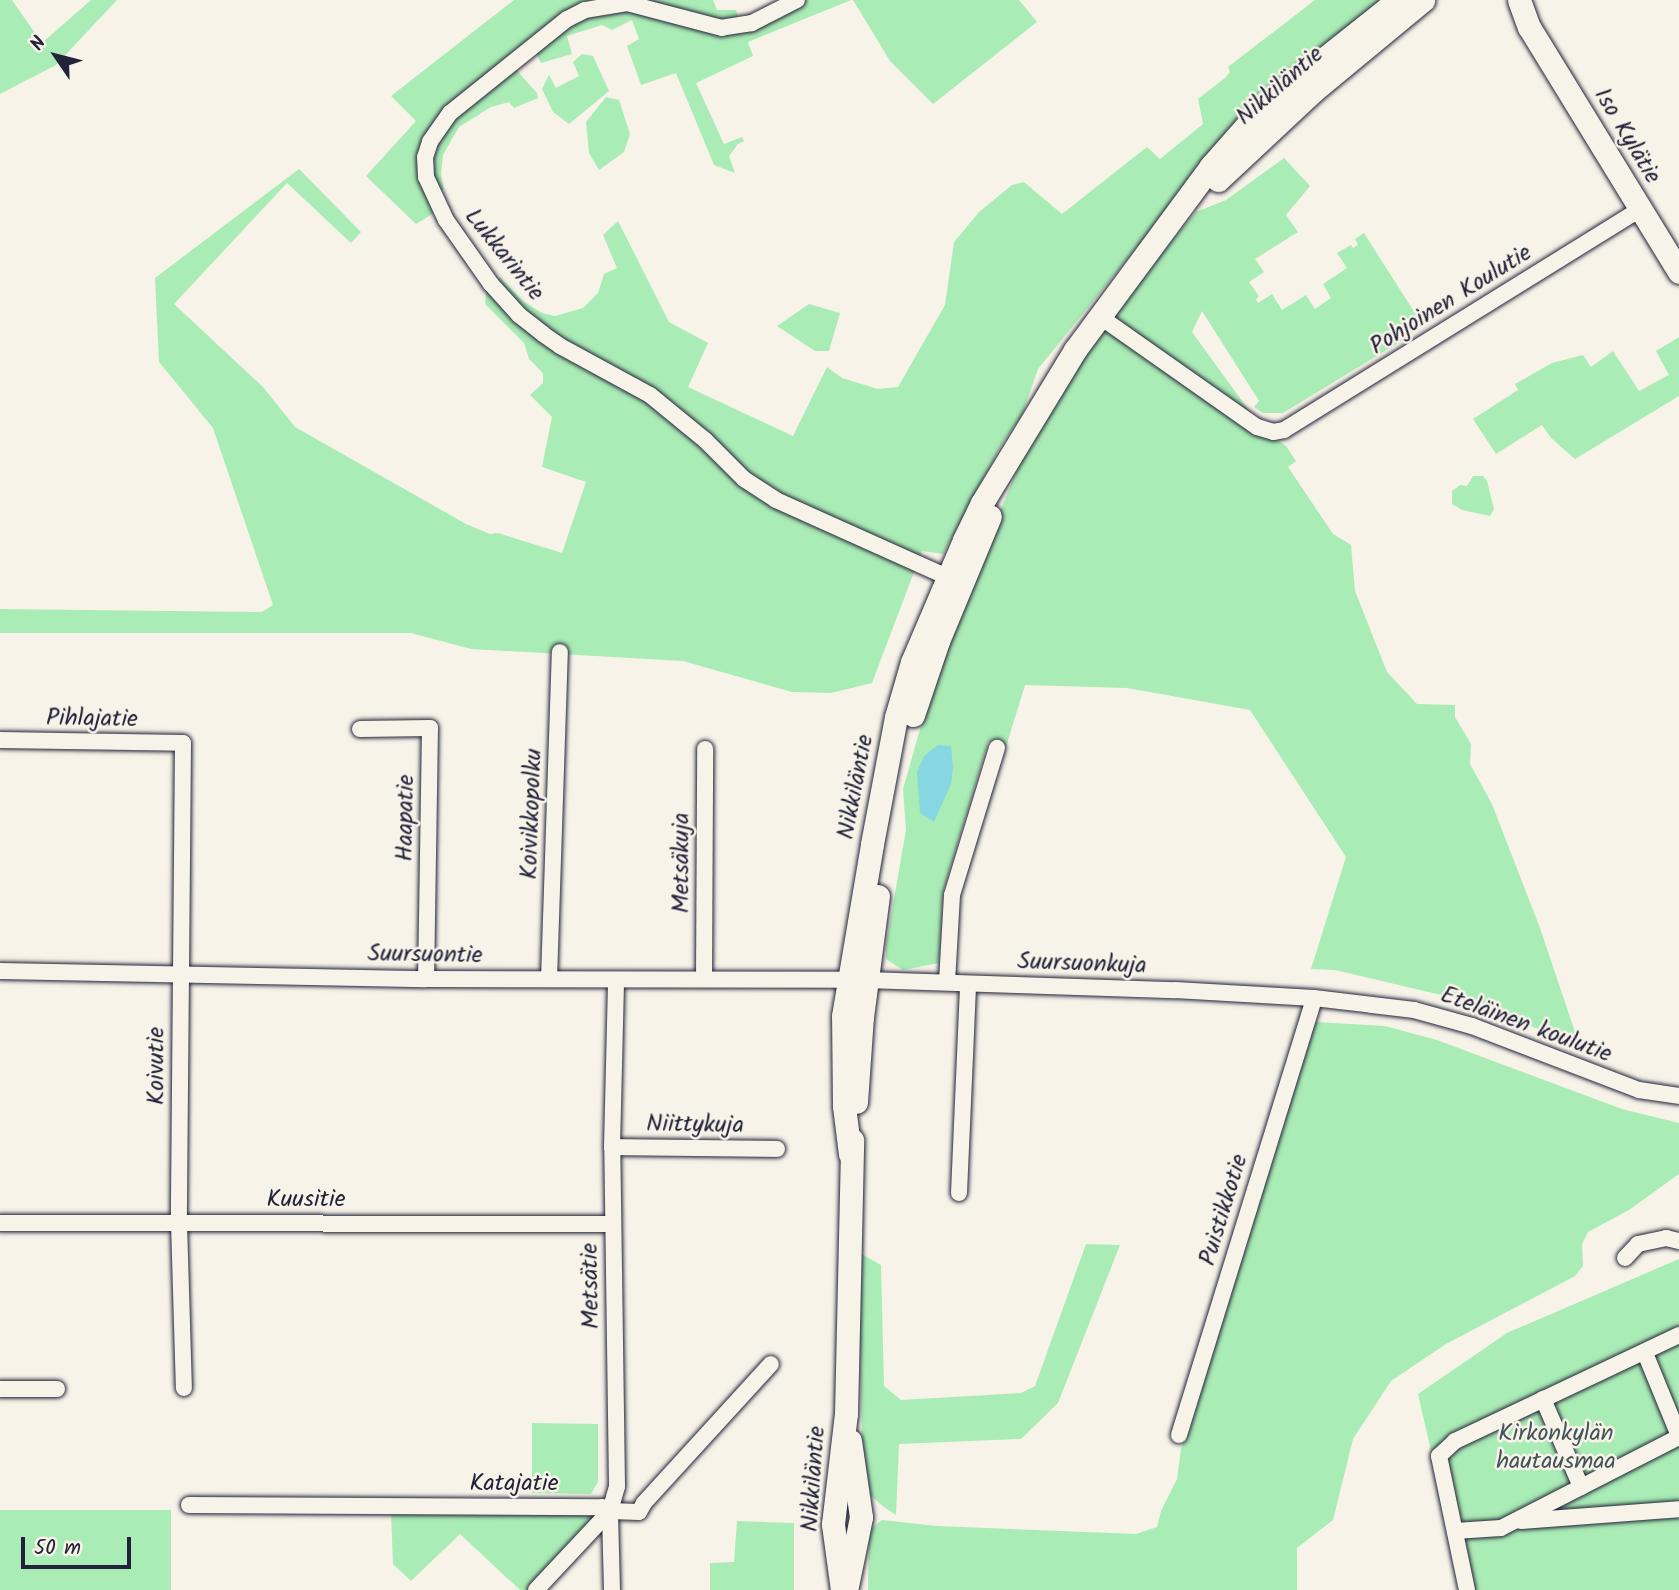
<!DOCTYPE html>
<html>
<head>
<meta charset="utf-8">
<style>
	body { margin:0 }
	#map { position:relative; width:1679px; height:1590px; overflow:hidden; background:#f7f3e8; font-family:Kalam,sans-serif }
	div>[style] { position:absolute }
	.green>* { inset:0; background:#aaecb5; transform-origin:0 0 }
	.water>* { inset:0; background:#86d7e2 }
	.roads { filter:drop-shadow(0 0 2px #22223b) drop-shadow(0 0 2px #22223b) }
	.street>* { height:16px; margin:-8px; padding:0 8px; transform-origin:8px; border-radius:8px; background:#f7f3e8 }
	.secondary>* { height:23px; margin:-11.5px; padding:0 11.5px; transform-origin:11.5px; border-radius:11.5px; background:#f7f3e8 }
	span { translate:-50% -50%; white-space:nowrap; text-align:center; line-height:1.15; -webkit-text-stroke:5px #f7f3e8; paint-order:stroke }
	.street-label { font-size:24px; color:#22223b }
	.park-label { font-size:24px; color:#44545a }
	.north { position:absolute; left:21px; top:21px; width:70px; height:70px; -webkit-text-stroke:5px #f7f3e8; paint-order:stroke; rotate:305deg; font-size:19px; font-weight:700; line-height:28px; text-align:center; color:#22223b }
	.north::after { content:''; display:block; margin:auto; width:24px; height:32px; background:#22223b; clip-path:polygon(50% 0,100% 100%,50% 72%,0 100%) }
	.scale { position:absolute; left:21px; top:1537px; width:110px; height:32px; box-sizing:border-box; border:4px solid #22223b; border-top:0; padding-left:9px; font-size:21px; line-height:24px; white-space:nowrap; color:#22223b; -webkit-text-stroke:5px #f7f3e8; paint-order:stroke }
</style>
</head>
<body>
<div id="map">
	<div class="green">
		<div style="clip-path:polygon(0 0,12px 0,42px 43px,91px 0,117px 0,56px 65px,0 94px)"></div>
		<div style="clip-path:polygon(514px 0,713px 0,717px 10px,736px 10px,741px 26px,797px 0,851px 0,748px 42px,753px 56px,696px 83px,724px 144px,742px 137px,744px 141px,738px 144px,729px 156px,735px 173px,714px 165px,676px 73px,641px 85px,627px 46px,639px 39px,632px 20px,612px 30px,602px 25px,567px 36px,572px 54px,541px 63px,533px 47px,511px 64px,537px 93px,538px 98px,514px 108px,509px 102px,491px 107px,459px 127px,443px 155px,441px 174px,444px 190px,432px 192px,440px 209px,416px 224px,366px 176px,416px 121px,391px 96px)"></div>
		<div style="clip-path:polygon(853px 0,1019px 0,1037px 22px,933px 104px,890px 61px)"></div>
		<div style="clip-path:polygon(1315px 0,1388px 0,1219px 146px,1038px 369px,1022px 415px,1003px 442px,943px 554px,922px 551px,872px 683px,831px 693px,792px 692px,683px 661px,471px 649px,411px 633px,0 633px,0 609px,262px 612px,273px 605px,213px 428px,159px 362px,155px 278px,299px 169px,361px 232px,351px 243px,287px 183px,174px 304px,263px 387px,295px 427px,466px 524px,490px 534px,498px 533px,562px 553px,586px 482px,542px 467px,552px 417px,530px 395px,543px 383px,543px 373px,529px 359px,524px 343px,485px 304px,486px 290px,500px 277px,523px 301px,542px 313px,555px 316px,583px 308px,598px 293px,604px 274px,617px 268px,603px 235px,618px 221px,669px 322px,708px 343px,688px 387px,793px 436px,827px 367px,842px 378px,878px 389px,898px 387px,945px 305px,954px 242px,979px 212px,1012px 185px,1024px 182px,1062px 214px,1147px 147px,1160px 159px,1203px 124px,1198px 99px,1225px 78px,1230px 72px,1228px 67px)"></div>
		<div style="clip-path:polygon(582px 54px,593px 56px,609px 91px,569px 124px,553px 112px,542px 89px,549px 75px,556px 88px,579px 76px,573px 62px)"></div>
		<div style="clip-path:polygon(606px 97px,619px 100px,630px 134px,624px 152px,599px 170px,589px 153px,586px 122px)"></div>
		<div style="clip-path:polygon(1284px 158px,1310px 186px,1286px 215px,1298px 232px,1255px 259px,1264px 272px,1249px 282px,1259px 296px,1256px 299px,1258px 303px,1272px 294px,1282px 310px,1306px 295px,1315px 309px,1331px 298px,1323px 284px,1347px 268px,1337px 253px,1351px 245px,1353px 248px,1358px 245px,1355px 239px,1364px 233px,1420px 321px,1411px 335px,1283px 413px,1263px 413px,1254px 407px,1259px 401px,1202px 311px,1192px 332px,1263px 430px,1286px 446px,1296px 461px,1288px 467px,1333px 534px,1351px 545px,1355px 591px,1387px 672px,1417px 704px,1455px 705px,1455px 717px,1471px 744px,1470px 764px,1492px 804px,1540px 928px,1579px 1044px,1454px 998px,1335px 970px,1311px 969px,1346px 857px,1250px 710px,1127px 688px,1025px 685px,1006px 747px,988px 742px,943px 892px,939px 963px,903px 970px,886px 959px,886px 945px,906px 830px,903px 789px,929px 698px,960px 609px,1026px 448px,1070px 376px,1132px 288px,1196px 212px,1226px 200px)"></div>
		<div style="clip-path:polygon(809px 304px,840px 313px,829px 351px,815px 351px,777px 326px)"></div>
		<div style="clip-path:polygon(1679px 337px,1679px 396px,1575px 459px,1551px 438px,1542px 425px,1496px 454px,1473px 419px,1518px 390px,1515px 384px,1552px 363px,1583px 355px,1591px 367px,1613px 351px,1639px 391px,1669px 375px,1656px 351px)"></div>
		<div style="clip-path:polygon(1473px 476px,1483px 476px,1487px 481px,1494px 509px,1490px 516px,1462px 510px,1452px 504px,1452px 491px,1460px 485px,1467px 486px)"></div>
		<div style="clip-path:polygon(1315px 1022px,1385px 1026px,1437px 1040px,1622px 1109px,1679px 1123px,1679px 1174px,1629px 1210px,1588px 1232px,1582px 1244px,1583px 1266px,1575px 1276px,1446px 1344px,1391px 1381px,1353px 1439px,1333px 1520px,1297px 1548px,1297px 1590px,868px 1590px,869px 1530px,882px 1520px,937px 1526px,1136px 1534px,1157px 1527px,1161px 1511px,1177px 1479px,1181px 1449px)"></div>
		<div style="clip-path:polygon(1086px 1244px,1120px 1245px,1058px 1403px,1021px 1439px,899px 1444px,896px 1515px,884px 1507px,863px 1489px,858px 1252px,881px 1265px,884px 1386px,901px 1400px,1021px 1393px,1035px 1386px)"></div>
		<div style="clip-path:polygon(1679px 1259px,1679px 1590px,1463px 1590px,1418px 1394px,1507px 1333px)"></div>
		<div style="clip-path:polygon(532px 1423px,598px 1424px,598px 1482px,591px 1494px,532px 1493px)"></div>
		<div style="left:0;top:1510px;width:171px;height:80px"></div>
		<div style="clip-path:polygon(594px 1510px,594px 1518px,529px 1590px,520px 1590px,460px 1534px,411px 1581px,393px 1564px,391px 1512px)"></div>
		<div style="clip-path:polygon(737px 1521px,794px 1523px,794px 1590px,710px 1590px,710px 1563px,734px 1562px)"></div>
	</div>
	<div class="water">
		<div style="clip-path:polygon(938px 745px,951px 746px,953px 767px,951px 784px,934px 822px,920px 813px,917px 772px,924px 756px)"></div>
	</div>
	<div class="roads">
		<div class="street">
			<div style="left:797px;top:0;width:51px;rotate:152.9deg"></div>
			<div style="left:752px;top:23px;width:30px;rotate:171deg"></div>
			<div style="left:722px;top:28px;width:98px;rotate:-165.3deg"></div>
			<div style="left:627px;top:3px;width:43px;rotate:170.5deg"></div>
			<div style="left:585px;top:10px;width:20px;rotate:153deg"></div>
			<div style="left:567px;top:19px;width:150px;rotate:141.2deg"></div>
			<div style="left:450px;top:113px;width:35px;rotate:125deg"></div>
			<div style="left:430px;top:142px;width:16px;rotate:108deg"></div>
			<div style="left:425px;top:157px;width:20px;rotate:87deg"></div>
			<div style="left:426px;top:177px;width:47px;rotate:65.1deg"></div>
			<div style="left:446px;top:220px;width:78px;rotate:54.9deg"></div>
			<div style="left:491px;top:284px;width:42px;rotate:47.9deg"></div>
			<div style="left:519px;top:315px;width:31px;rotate:38deg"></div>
			<div style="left:543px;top:334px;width:21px;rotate:35deg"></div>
			<div style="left:560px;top:346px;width:102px;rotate:28.6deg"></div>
			<div style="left:650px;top:395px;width:71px;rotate:39.3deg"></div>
			<div style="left:705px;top:440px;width:55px;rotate:45deg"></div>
			<div style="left:744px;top:479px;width:38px;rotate:33deg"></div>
			<div style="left:776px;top:500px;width:197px;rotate:24.2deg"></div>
			<div style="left:1099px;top:316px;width:193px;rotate:35.1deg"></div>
			<div style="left:1257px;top:427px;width:17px;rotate:17deg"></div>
			<div style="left:1273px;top:432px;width:11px;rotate:-10deg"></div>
			<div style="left:1284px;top:430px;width:420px;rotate:-31.8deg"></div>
			<div style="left:360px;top:729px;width:70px;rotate:-0.8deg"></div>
			<div style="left:430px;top:728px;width:251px;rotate:90.9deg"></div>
			<div style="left:0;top:740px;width:183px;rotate:0.9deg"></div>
			<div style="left:183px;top:743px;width:480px;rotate:90.5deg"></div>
			<div style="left:179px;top:1223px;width:165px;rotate:88.3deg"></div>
			<div style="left:0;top:971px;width:426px;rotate:1.1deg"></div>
			<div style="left:426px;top:979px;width:440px;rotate:0.1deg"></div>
			<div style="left:866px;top:980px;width:309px;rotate:1.9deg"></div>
			<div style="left:1175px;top:990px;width:139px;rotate:3.3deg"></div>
			<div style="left:1314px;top:998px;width:101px;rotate:6.8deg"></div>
			<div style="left:1414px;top:1010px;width:60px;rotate:15.4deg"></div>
			<div style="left:1472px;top:1026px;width:179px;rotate:21deg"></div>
			<div style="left:1639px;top:1090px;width:40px;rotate:8.5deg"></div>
			<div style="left:704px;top:978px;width:229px;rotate:-89.7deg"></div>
			<div style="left:549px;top:979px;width:327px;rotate:-88.1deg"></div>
			<div style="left:947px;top:982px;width:87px;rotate:-86.7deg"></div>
			<div style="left:952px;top:895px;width:154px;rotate:-73deg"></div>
			<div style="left:612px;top:1147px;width:165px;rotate:0.7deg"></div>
			<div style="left:959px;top:1193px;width:209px;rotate:-87.5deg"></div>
			<div style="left:0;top:1223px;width:612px;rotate:0.09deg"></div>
			<div style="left:1625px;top:1258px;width:19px;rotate:-47deg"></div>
			<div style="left:1638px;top:1244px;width:29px;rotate:-12deg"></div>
			<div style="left:1666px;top:1238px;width:13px;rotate:13deg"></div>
			<div style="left:1645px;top:1353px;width:90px;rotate:67.7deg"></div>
			<div style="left:0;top:1389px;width:57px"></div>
			<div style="left:1543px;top:1399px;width:96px;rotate:66.6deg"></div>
			<div style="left:1179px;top:1435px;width:457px;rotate:-72.8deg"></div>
			<div style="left:189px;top:1505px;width:413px;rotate:0.3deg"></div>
			<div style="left:602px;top:1507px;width:9px;rotate:27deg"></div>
			<div style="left:610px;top:1511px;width:29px;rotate:2deg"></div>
			<div style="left:639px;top:1512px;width:10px;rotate:-61deg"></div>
			<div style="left:644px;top:1503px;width:188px;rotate:-47.6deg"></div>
			<div style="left:1521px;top:1521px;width:158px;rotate:-4.3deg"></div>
			<div style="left:1455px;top:1531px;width:46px;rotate:-3.7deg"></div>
			<div style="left:1501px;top:1528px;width:200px;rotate:-27.1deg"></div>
			<div style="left:536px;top:1590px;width:108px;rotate:-46.9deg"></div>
			<div style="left:612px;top:1590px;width:79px;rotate:-91.5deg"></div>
			<div style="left:610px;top:1511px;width:26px;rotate:-74deg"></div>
			<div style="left:617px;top:1486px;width:339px;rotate:-90.8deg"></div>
			<div style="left:612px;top:1147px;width:167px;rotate:-88.6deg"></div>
			<div style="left:1467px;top:1590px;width:137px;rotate:-101.8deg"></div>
			<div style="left:1439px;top:1456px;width:22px;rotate:-43deg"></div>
			<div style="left:1455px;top:1441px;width:248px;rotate:-25.3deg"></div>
		</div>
		<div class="secondary">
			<div style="left:1519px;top:0;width:29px;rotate:70deg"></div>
			<div style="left:1529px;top:27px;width:287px;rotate:58.5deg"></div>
			<div style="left:1218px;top:180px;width:130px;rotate:-43.1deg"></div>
			<div style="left:1313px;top:91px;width:143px;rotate:-39.6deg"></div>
			<div style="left:913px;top:715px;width:78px;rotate:-71.3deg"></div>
			<div style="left:938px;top:641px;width:135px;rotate:-67.4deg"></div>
			<div style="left:856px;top:1102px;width:85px;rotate:-86deg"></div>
			<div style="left:862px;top:1017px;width:122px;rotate:-82.5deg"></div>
			<div style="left:850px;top:1154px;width:48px;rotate:-97.1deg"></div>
			<div style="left:844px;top:1106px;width:90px;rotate:-90.6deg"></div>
			<div style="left:843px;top:1016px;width:174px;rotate:-80.4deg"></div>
			<div style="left:872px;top:844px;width:129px;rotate:-79.3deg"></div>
			<div style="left:896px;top:717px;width:57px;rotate:-73.8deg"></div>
			<div style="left:912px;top:662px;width:133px;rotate:-66.9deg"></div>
			<div style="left:964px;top:540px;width:41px;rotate:-64.1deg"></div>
			<div style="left:982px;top:503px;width:179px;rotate:-58.7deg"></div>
			<div style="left:1075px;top:350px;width:229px;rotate:-53.5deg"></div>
			<div style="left:1211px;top:166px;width:77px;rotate:-48.7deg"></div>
			<div style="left:1262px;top:108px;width:174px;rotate:-38.5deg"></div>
			<div style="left:847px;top:1586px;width:70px;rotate:-78.5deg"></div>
			<div style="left:861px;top:1517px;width:77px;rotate:-98.2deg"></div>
			<div style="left:842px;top:1590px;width:67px;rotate:-97.8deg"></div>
			<div style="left:833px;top:1524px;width:111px;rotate:-83.3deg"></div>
			<div style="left:846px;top:1414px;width:274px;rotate:-88.7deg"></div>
		</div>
	</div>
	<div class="street-label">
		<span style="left:1280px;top:86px;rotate:-41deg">Nikkiläntie</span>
		<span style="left:1627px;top:136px;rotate:59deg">Iso Kylätie</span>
		<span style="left:504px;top:255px;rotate:51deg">Lukkarintie</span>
		<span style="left:1451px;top:300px;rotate:-32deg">Pohjoinen Koulutie</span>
		<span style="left:92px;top:719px;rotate:1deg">Pihlajatie</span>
		<span style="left:856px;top:787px;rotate:-79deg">Nikkiläntie</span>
		<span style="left:532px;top:814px;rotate:-88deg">Koivikkopolku</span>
		<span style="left:406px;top:818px;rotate:-89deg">Haapatie</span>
		<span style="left:682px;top:863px;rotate:-90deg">Metsäkuja</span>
		<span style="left:425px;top:955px;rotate:1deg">Suursuontie</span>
		<span style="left:1082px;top:964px;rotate:2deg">Suursuonkuja</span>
		<span style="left:1526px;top:1025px;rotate:20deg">Eteläinen koulutie</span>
		<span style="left:157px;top:1066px;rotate:-90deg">Koivutie</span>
		<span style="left:695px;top:1125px;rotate:1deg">Niittykuja</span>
		<span style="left:306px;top:1200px">Kuusitie</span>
		<span style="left:1224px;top:1210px;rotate:-73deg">Puistikkotie</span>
		<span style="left:591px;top:1286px;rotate:-91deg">Metsätie</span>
		<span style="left:814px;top:1479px;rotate:-86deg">Nikkiläntie</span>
		<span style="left:514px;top:1484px">Katajatie</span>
	</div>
	<div class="park-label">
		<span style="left:1556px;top:1448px">Kirkonkylän<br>hautausmaa</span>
	</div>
	<div class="north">N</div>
	<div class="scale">50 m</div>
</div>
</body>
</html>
